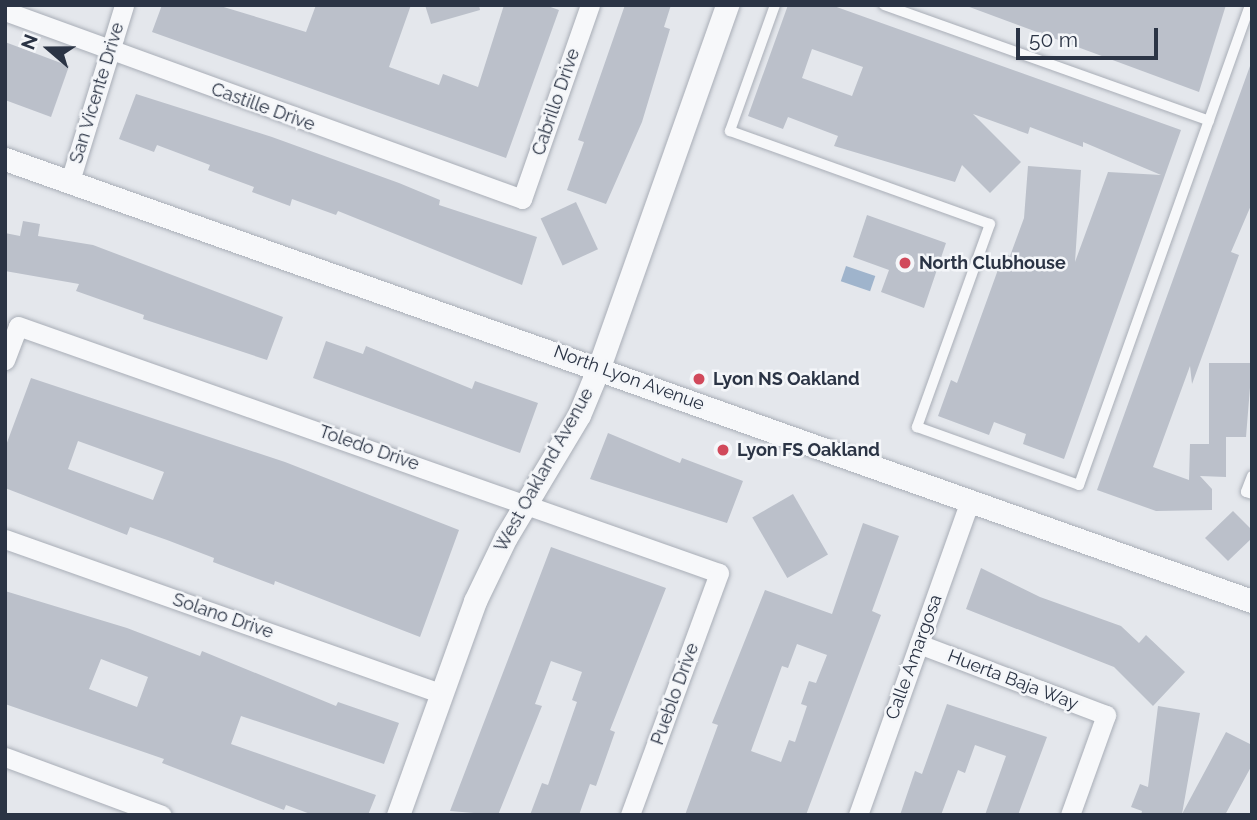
<!DOCTYPE html>
<html>
<head>
<meta charset="utf-8">
<style>
	body { margin:0 }
	#map { position:relative; width:1257px; height:820px; overflow:hidden; background:#e4e7ec; font-family:Raleway,sans-serif }
	div>[style] { position:absolute }
	.water>* { inset:0; background:#9fb4cc; transform-origin:0 0 }
	.building>* { inset:0; background:#bbc0ca; transform-origin:0 0 }
	.roads { filter:drop-shadow(0 0 2px #a9aeb7) drop-shadow(0 0 2px #a9aeb7) }
	.service>* { height:10px; margin:-5px; padding:0 5px; transform-origin:5px; border-radius:5px; background:#f7f8fa }
	.minor>* { height:19px; margin:-9.5px; padding:0 9.5px; transform-origin:9.5px; border-radius:9.5px; background:#f7f8fa }
	.tertiary>* { height:23px; margin:-11.5px; padding:0 11.5px; transform-origin:11.5px; border-radius:11.5px; background:#f7f8fa }
	.dots>* { width:19px; height:19px; translate:-50% -50%; box-sizing:border-box; border:4px solid #f4f6f9; border-radius:50% }
	span { translate:-50% -50%; white-space:nowrap; text-align:center; line-height:1.15; -webkit-text-stroke:5px #f4f6f9; paint-order:stroke }
	.street-label { font-size:18px; color:#2b3445 }
	.poi-label { font-size:18px; color:#2b3445; font-weight:700 }
	.left { translate:0 -50%; text-align:left }
	.frame { position:absolute; inset:0; border:7px solid #2b3445; pointer-events:none }
	.north { position:absolute; left:14px; top:14px; width:70px; height:70px; -webkit-text-stroke:5px #f4f6f9; paint-order:stroke; rotate:290deg; font-size:19px; font-weight:700; line-height:28px; text-align:center; color:#2b3445 }
	.north::after { content:''; display:block; margin:auto; width:24px; height:32px; background:#2b3445; clip-path:polygon(50% 0,100% 100%,50% 72%,0 100%) }
	.scale { position:absolute; left:1016px; top:28px; width:142px; height:32px; box-sizing:border-box; border:4px solid #2b3445; border-top:0; padding-left:9px; font-size:21px; line-height:24px; white-space:nowrap; color:#2b3445; -webkit-text-stroke:5px #f4f6f9; paint-order:stroke }
</style>
</head>
<body>
<div id="map">
	<div class="water">
		<div style="left:846px;top:266px;width:31px;height:16px;rotate:19deg"></div>
	</div>
	<div class="building">
		<div style="clip-path:polygon(162px 5px,217px 5px,306px 32px,316px 5px,411px 5px,389px 67px,439px 85px,443px 74px,478px 87px,504px 5px,545px 5px,559px 10px,506px 158px,152px 32px)"></div>
		<div style="clip-path:polygon(425px 5px,479px 5px,480px 10px,431px 24px)"></div>
		<div style="clip-path:polygon(625px 5px,671px 5px,664px 27px,670px 29px,642px 122px,606px 204px,567px 190px,584px 142px,578px 140px)"></div>
		<div style="clip-path:polygon(evenodd,788px 5px,831px 5px,1181px 130px,1064px 459px,1023px 444px,1026px 434px,994px 422px,989px 435px,938px 416px,951px 380px,957px 383px,1004px 253px,1010px 256px,1024px 218px,1028px 166px,1081px 170px,1075px 262px,1108px 172px,1161px 175px,1083px 142px,1083px 147px,1030px 127px,1028px 134px,973px 114px,1021px 162px,990px 193px,962px 165px,955px 182px,834px 146px,838px 136px,788px 117px,783px 129px,748px 116px,788px 5px,812px 49px,863px 67px,852px 96px,802px 78px,812px 49px)"></div>
		<div style="clip-path:polygon(964px 5px,1226px 5px,1199px 92px)"></div>
		<div style="clip-path:polygon(5px 42px,69px 66px,51px 117px,5px 100px)"></div>
		<div style="clip-path:polygon(1250px 66px,1252px 203px,1231px 252px,1239px 255px,1192px 384px,1190px 366px,1153px 467px,1189px 480px,1190px 444px,1209px 444px,1209px 363px,1252px 363px,1246px 437px,1226px 437px,1226px 477px,1200px 476px,1212px 489px,1212px 510px,1156px 511px,1097px 490px)"></div>
		<div style="clip-path:polygon(136px 94px,272px 137px,399px 183px,440px 200px,439px 205px,537px 237px,522px 285px,338px 211px,336px 215px,292px 199px,290px 206px,252px 192px,254px 187px,208px 170px,210px 165px,157px 145px,154px 152px,119px 139px)"></div>
		<div style="left:576px;top:202px;width:52px;height:39px;rotate:65deg"></div>
		<div style="clip-path:polygon(867px 215px,946px 243px,924px 308px,881px 292px,889px 270px,853px 257px)"></div>
		<div style="clip-path:polygon(23px 221px,40px 224px,38px 236px,93px 245px,283px 317px,267px 360px,143px 319px,144px 315px,76px 291px,79px 284px,5px 271px,5px 233px,20px 236px)"></div>
		<div style="clip-path:polygon(326px 341px,363px 354px,366px 346px,472px 389px,475px 381px,538px 403px,520px 453px,313px 378px)"></div>
		<div style="clip-path:polygon(evenodd,31px 378px,285px 462px,459px 530px,420px 637px,275px 581px,274px 585px,213px 562px,214px 558px,167px 540px,130px 527px,127px 535px,5px 488px,5px 448px,31px 378px,78px 441px,164px 472px,153px 500px,68px 469px,78px 441px)"></div>
		<div style="clip-path:polygon(608px 433px,680px 463px,682px 458px,743px 481px,727px 523px,590px 479px)"></div>
		<div style="left:793px;top:494px;width:70px;height:47px;rotate:60deg"></div>
		<div style="clip-path:polygon(1233px 511px,1252px 530px,1252px 538px,1228px 561px,1205px 538px)"></div>
		<div style="clip-path:polygon(evenodd,863px 523px,899px 536px,872px 611px,881px 615px,806px 815px,685px 815px,718px 725px,712px 723px,765px 590px,832px 614px,863px 523px,797px 644px,827px 655px,816px 683px,809px 681px,801px 704px,807px 706px,795px 742px,789px 740px,781px 762px,751px 751px,782px 666px,788px 668px,797px 644px)"></div>
		<div style="clip-path:polygon(551px 547px,666px 588px,610px 730px,615px 732px,596px 786px,590px 784px,579px 815px,530px 815px,542px 783px,548px 785px,577px 702px,572px 700px,582px 672px,551px 661px,535px 704px,542px 706px,498px 815px,450px 811px)"></div>
		<div style="clip-path:polygon(981px 568px,1040px 597px,1121px 626px,1139px 643px,1146px 635px,1185px 672px,1153px 706px,1114px 667px,966px 609px)"></div>
		<div style="clip-path:polygon(evenodd,5px 591px,127px 628px,200px 656px,202px 651px,336px 706px,338px 702px,399px 723px,384px 764px,241px 716px,231px 744px,376px 795px,368px 815px,313px 815px,286px 805px,284px 810px,162px 763px,164px 759px,5px 704px,5px 591px,101px 659px,148px 677px,137px 707px,89px 689px,101px 659px)"></div>
		<div style="clip-path:polygon(947px 704px,1047px 737px,1018px 815px,985px 815px,1006px 756px,975px 745px,965px 773px,958px 770px,941px 815px,900px 815px,915px 771px,922px 774px)"></div>
		<div style="clip-path:polygon(1158px 706px,1200px 713px,1182px 814px,1226px 732px,1252px 745px,1252px 765px,1225px 815px,1141px 815px,1142px 811px,1131px 807px,1140px 784px,1148px 787px)"></div>
	</div>
	<div class="roads">
		<div class="service">
			<div style="left:775px;top:5px;width:134px;rotate:109.7deg"></div>
			<div style="left:730px;top:131px;width:276px;rotate:19.7deg"></div>
			<div style="left:990px;top:224px;width:216px;rotate:109.8deg"></div>
			<div style="left:917px;top:427px;width:172px;rotate:19.7deg"></div>
			<div style="left:1079px;top:485px;width:510px;rotate:-70.39deg"></div>
			<div style="left:884px;top:5px;width:345px;rotate:19.6deg"></div>
			<div style="left:1252px;top:476px;width:17px;rotate:111deg"></div>
			<div style="left:1246px;top:492px;width:6px;rotate:18deg"></div>
		</div>
		<div class="minor">
			<div style="left:5px;top:11px;width:550px;rotate:19.98deg"></div>
			<div style="left:522px;top:199px;width:206px;rotate:-70.7deg"></div>
			<div style="left:70px;top:181px;width:184px;rotate:-72.9deg"></div>
			<div style="left:5px;top:360px;width:36px;rotate:-69deg"></div>
			<div style="left:18px;top:326px;width:743px;rotate:19.41deg"></div>
			<div style="left:719px;top:573px;width:258px;rotate:110.2deg"></div>
			<div style="left:5px;top:539px;width:462px;rotate:19.5deg"></div>
			<div style="left:919px;top:644px;width:200px;rotate:20.8deg"></div>
			<div style="left:1106px;top:715px;width:106px;rotate:109.8deg"></div>
			<div style="left:5px;top:757px;width:167px;rotate:20.3deg"></div>
			<div style="left:858px;top:815px;width:334px;rotate:-70.4deg"></div>
		</div>
		<div class="tertiary">
			<div style="left:5px;top:159px;width:1323px;rotate:19.52deg"></div>
			<div style="left:398px;top:815px;width:227px;rotate:-70.2deg"></div>
			<div style="left:475px;top:601px;width:71px;rotate:-64.2deg"></div>
			<div style="left:506px;top:537px;width:142px;rotate:-59.1deg"></div>
			<div style="left:579px;top:415px;width:52px;rotate:-67.4deg"></div>
			<div style="left:599px;top:367px;width:384px;rotate:-70.5deg"></div>
		</div>
	</div>
	<div class="dots">
		<div style="left:905px;top:263px;background:#d1495b"></div>
		<div style="left:699px;top:379px;background:#d1495b"></div>
		<div style="left:723px;top:450px;background:#d1495b"></div>
	</div>
	<div class="street-label">
		<span style="left:97px;top:93px;rotate:-73deg">San Vicente Drive</span>
		<span style="left:556px;top:102px;rotate:-71deg">Cabrillo Drive</span>
		<span style="left:263px;top:107px;rotate:20deg">Castille Drive</span>
		<span style="left:629px;top:378px;rotate:20deg">North Lyon Avenue</span>
		<span style="left:369px;top:448px;rotate:19deg">Toledo Drive</span>
		<span style="left:544px;top:470px;rotate:-61deg">West Oakland Avenue</span>
		<span style="left:223px;top:616px;rotate:19deg">Solano Drive</span>
		<span style="left:914px;top:657px;rotate:-70deg">Calle Amargosa</span>
		<span style="left:1013px;top:680px;rotate:21deg">Huerta Baja Way</span>
		<span style="left:675px;top:694px;rotate:-70deg">Pueblo Drive</span>
	</div>
	<div class="poi-label">
		<span class="left" style="left:919px;top:263px">North Clubhouse</span>
		<span class="left" style="left:713px;top:379px">Lyon NS Oakland</span>
		<span class="left" style="left:737px;top:450px">Lyon FS Oakland</span>
	</div>
	<div class="frame"></div>
	<div class="north">N</div>
	<div class="scale">50 m</div>
</div>
</body>
</html>
